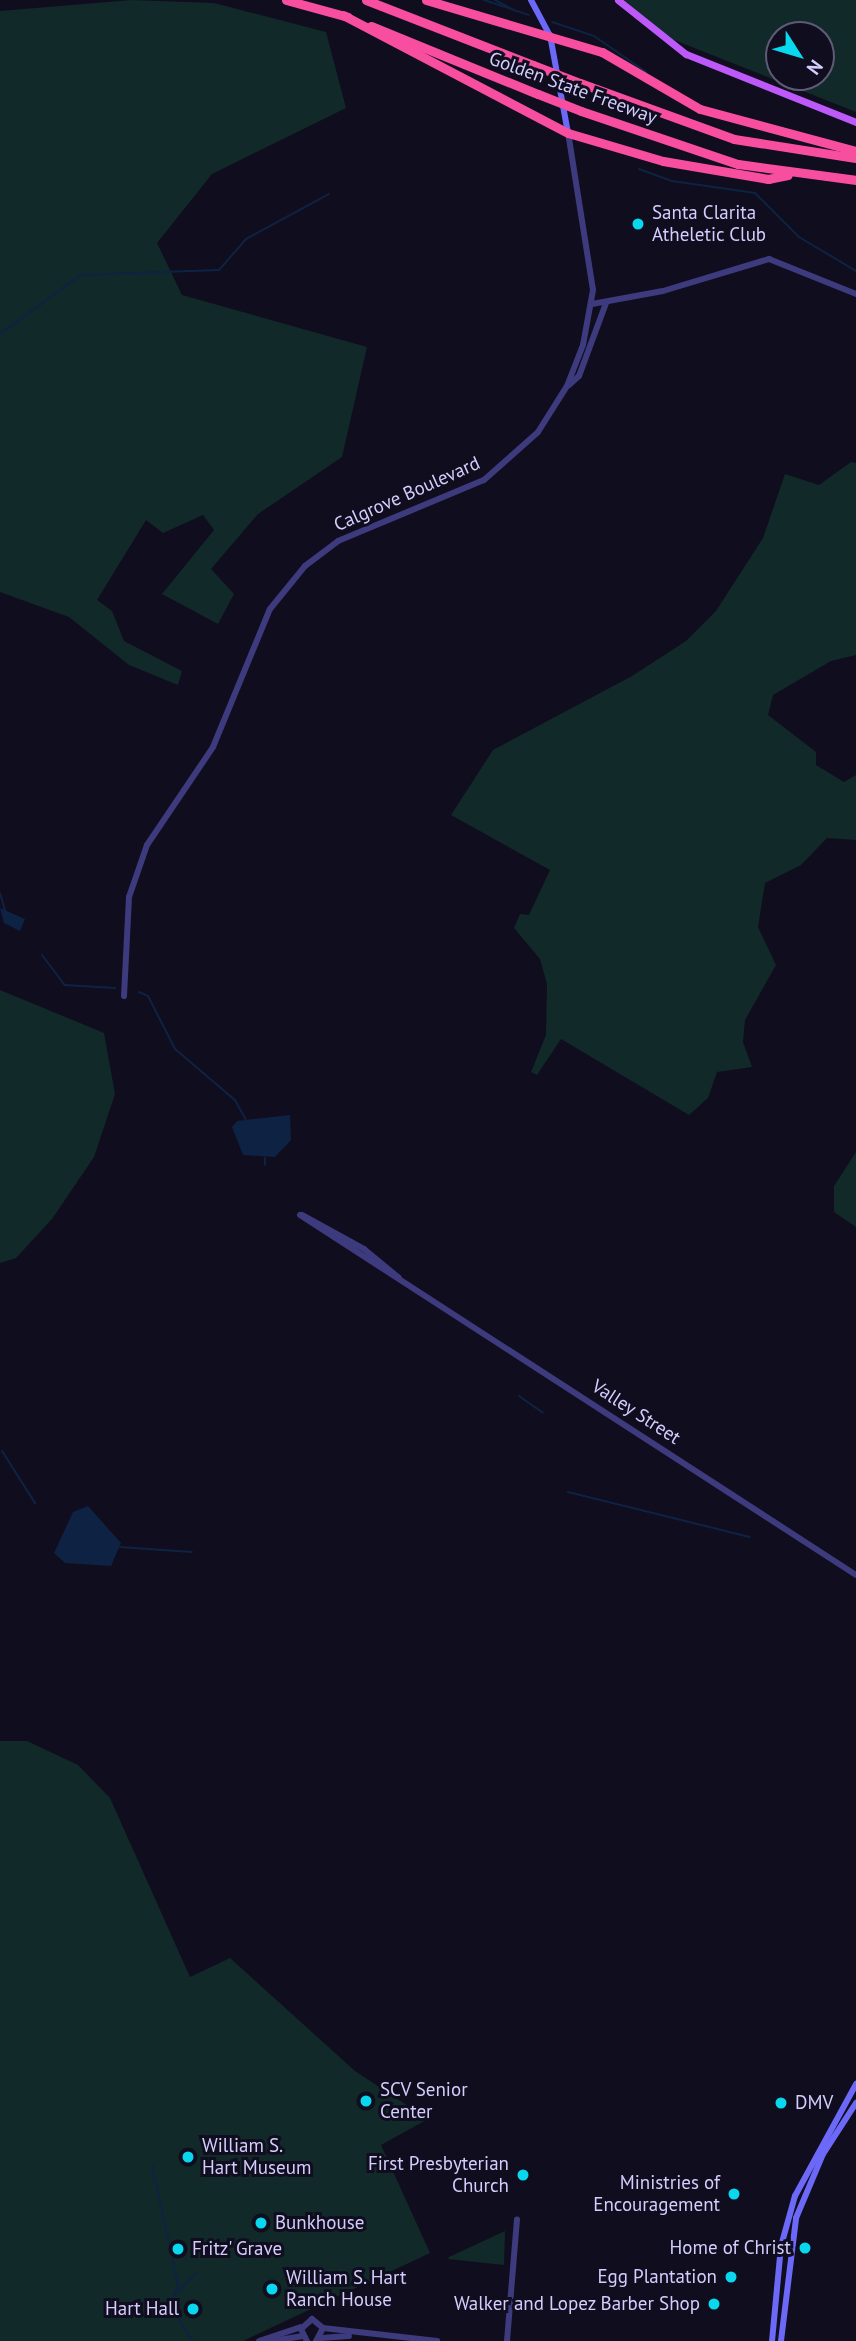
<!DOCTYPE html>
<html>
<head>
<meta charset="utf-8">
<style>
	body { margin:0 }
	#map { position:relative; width:856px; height:2341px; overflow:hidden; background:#100d1f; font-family:"PT Sans",sans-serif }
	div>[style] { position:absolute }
	.green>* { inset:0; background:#112928 }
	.water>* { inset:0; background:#0e2343 }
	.stream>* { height:2px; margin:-1px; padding:0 1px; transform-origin:1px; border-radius:1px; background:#0e2343 }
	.tertiary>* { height:6px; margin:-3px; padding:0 3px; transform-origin:3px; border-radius:3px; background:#3d3a7d }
	.secondary>* { height:6px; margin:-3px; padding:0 3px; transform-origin:3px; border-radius:3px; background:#6c69f9 }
	.primary>* { height:7px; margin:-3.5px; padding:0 3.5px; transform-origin:3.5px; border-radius:3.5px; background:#bd59f9 }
	.motorway>* { height:9px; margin:-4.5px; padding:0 4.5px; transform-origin:4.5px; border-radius:4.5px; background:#f84ea0 }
	.motorway-bridge>* { height:9px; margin:-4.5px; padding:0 4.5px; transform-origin:4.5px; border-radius:4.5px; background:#f84ea0 }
	.dots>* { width:19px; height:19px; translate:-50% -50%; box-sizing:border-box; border:4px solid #100d1f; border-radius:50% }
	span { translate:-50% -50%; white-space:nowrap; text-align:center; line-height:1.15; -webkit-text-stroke:6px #100d1f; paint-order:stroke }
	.street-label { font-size:19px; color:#d3cefd }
	.poi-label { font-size:19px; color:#d3cefd }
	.left { translate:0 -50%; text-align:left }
	.right { translate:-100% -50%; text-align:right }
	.north { position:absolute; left:765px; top:21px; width:70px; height:70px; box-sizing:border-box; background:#100d1f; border:2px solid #5e5a78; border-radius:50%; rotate:127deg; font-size:19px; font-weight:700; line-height:28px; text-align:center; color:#d3cefd }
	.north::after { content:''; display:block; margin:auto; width:24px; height:32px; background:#09d7ee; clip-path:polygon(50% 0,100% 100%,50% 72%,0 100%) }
</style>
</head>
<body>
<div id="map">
	<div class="green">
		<div style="clip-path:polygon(132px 0,214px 3px,326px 32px,346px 108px,212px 174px,157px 243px,182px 295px,367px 347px,342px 457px,258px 514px,211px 569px,234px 594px,218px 624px,162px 594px,214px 530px,203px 515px,163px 533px,146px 520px,97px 600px,112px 611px,124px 641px,182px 671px,178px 685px,129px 665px,69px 617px,0 592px,0 11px)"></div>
		<div style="clip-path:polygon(evenodd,624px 0,856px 0,856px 112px,669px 38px,624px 0,779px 35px,821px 35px,821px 77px,779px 77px,779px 35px)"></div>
		<div style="clip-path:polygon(851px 462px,856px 463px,856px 655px,831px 661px,773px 695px,768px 715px,816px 752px,816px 765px,844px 782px,856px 775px,856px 840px,827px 838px,801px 865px,765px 883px,758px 927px,776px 965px,745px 1020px,743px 1042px,752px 1067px,717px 1072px,708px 1098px,689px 1115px,561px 1039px,537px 1075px,531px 1072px,546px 1035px,547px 984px,540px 959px,514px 928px,520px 914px,529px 915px,550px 870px,451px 815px,493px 750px,632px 676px,686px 641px,716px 611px,763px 538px,785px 474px,819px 485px)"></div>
		<div style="clip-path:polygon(0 990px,104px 1033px,115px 1094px,94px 1157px,52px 1219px,16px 1258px,0 1263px)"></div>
		<div style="clip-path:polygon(856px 1152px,856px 1227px,834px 1212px,834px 1186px)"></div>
		<div style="clip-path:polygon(0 1741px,27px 1741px,78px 1765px,110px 1798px,190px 1977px,230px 1958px,355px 2071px,428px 2119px,381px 2145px,430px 2253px,243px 2341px,0 2341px)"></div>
		<div style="clip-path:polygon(505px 2231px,504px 2265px,448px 2259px,449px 2257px)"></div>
	</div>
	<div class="water">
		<div style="clip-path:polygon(0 908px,25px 919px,20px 931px,4px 923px)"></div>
		<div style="clip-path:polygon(290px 1115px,291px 1140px,275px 1157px,243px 1155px,232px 1127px,237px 1121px)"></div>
		<div style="clip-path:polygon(88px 1506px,121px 1543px,111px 1566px,65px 1563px,54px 1553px,73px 1512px)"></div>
	</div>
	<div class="stream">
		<div style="left:484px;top:0;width:47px;rotate:18.4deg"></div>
		<div style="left:495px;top:0;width:24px;rotate:28deg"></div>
		<div style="left:552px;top:22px;width:44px;rotate:18.4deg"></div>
		<div style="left:594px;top:36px;width:63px;rotate:34.7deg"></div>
		<div style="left:639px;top:169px;width:35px;rotate:20deg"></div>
		<div style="left:672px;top:181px;width:84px;rotate:8.2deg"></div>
		<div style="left:755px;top:193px;width:62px;rotate:45deg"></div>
		<div style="left:799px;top:237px;width:66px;rotate:30.8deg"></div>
		<div style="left:0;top:334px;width:100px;rotate:-36.1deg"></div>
		<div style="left:81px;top:275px;width:138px;rotate:-2.1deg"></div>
		<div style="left:219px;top:270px;width:41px;rotate:-48.9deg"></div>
		<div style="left:246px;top:239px;width:94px;rotate:-28.5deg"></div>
		<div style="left:0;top:893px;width:18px;rotate:74deg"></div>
		<div style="left:42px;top:955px;width:38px;rotate:53deg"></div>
		<div style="left:65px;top:985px;width:50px;rotate:3.4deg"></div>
		<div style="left:139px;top:992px;width:10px;rotate:24deg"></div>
		<div style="left:148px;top:996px;width:59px;rotate:63deg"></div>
		<div style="left:175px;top:1049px;width:79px;rotate:40.4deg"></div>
		<div style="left:235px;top:1100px;width:23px;rotate:61deg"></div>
		<div style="left:265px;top:1165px;width:7px;rotate:-90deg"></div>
		<div style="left:519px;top:1396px;width:29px;rotate:35deg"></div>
		<div style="left:2px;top:1451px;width:62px;rotate:57.6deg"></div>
		<div style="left:568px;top:1492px;width:187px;rotate:13.9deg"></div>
		<div style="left:120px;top:1547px;width:72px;rotate:4deg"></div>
		<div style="left:152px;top:2165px;width:122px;rotate:77.7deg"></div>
		<div style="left:178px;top:2284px;width:24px;rotate:107deg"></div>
		<div style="left:171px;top:2307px;width:40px;rotate:57.1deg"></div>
		<div style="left:174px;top:2295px;width:32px;rotate:-44deg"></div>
	</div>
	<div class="tertiary">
		<div style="left:592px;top:304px;width:72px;rotate:-10.4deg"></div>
		<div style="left:663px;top:291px;width:111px;rotate:-16.8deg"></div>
		<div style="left:769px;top:259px;width:94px;rotate:21.9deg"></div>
		<div style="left:569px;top:385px;width:13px;rotate:-42deg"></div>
		<div style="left:579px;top:376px;width:78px;rotate:-69.7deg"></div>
		<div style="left:124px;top:996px;width:99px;rotate:-87.1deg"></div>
		<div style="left:129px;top:897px;width:55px;rotate:-70.9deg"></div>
		<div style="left:147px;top:845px;width:118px;rotate:-56deg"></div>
		<div style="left:213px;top:747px;width:149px;rotate:-67.6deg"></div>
		<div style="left:270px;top:609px;width:55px;rotate:-50.9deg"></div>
		<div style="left:305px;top:566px;width:41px;rotate:-37.1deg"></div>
		<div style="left:338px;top:541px;width:158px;rotate:-22.7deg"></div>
		<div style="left:484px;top:480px;width:72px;rotate:-41.6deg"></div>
		<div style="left:538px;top:432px;width:54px;rotate:-57.8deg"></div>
		<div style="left:567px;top:386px;width:44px;rotate:-68.7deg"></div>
		<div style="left:583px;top:345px;width:56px;rotate:-79.7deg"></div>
		<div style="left:593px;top:290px;width:159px;rotate:-99deg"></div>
		<div style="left:300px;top:1215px;width:662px;rotate:32.92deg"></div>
		<div style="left:302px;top:1215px;width:71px;rotate:28.7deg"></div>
		<div style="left:364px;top:1249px;width:45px;rotate:39.6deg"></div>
		<div style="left:323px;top:2328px;width:115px;rotate:6.5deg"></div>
		<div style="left:321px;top:2338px;width:28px;rotate:-4deg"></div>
		<div style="left:259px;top:2341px;width:44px;rotate:-18.4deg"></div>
		<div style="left:272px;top:2341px;width:30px;rotate:-9deg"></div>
		<div style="left:307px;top:2341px;width:13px;rotate:-117deg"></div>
		<div style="left:301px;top:2329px;width:15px;rotate:-42deg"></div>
		<div style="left:312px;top:2319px;width:14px;rotate:39deg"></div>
		<div style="left:323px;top:2328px;width:15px;rotate:118deg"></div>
		<div style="left:507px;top:2341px;width:122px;rotate:-85.3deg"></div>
	</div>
	<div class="secondary">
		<div style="left:531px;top:0;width:40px;rotate:62deg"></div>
		<div style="left:550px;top:35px;width:100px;rotate:79.6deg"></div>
		<div style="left:772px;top:2341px;width:95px;rotate:-84.6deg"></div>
		<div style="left:781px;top:2246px;width:52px;rotate:-74.4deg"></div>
		<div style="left:795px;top:2196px;width:128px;rotate:-61.4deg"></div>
		<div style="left:781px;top:2341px;width:124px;rotate:-83deg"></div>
		<div style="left:796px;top:2218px;width:69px;rotate:-67.1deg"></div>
		<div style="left:823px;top:2154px;width:61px;rotate:-57.1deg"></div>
	</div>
	<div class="primary">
		<div style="left:618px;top:0;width:87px;rotate:38.5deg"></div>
		<div style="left:686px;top:54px;width:183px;rotate:21.8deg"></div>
	</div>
	<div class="motorway">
		<div style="left:286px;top:0;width:64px;rotate:15.3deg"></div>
		<div style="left:366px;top:0;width:179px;rotate:21.3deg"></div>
		<div style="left:426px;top:0;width:184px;rotate:16.5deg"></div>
		<div style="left:602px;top:52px;width:113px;rotate:30.2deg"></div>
		<div style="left:700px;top:109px;width:162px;rotate:15.1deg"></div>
		<div style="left:343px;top:15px;width:254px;rotate:27.7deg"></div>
		<div style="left:568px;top:133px;width:99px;rotate:16.4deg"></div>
		<div style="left:663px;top:161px;width:107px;rotate:9.7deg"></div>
		<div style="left:768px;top:179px;width:20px;rotate:-11deg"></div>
		<div style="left:371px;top:26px;width:180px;rotate:22.2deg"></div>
		<div style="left:580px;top:83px;width:164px;rotate:20deg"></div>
		<div style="left:734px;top:139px;width:123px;rotate:8.9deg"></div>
		<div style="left:581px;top:111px;width:166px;rotate:18.7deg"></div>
		<div style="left:738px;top:164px;width:119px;rotate:7.7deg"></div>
	</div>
	<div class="motorway-bridge">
		<div style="left:533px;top:65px;width:50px;rotate:21deg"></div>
		<div style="left:538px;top:94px;width:46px;rotate:21.6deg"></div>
	</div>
	<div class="dots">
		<div style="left:638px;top:224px;background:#09d7ee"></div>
		<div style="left:366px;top:2101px;background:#09d7ee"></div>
		<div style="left:781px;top:2103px;background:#09d7ee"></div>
		<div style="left:188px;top:2157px;background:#09d7ee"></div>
		<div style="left:523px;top:2175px;background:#09d7ee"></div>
		<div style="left:734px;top:2194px;background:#09d7ee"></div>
		<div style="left:261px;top:2223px;background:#09d7ee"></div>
		<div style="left:805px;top:2248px;background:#09d7ee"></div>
		<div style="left:178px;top:2249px;background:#09d7ee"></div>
		<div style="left:731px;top:2277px;background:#09d7ee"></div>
		<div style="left:272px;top:2289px;background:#09d7ee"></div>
		<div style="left:714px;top:2304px;background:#09d7ee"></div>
		<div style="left:193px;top:2309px;background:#09d7ee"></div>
	</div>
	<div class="street-label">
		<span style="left:573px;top:88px;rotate:20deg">Golden State Freeway</span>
		<span style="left:407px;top:494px;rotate:-24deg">Calgrove Boulevard</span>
		<span style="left:636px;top:1412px;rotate:33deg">Valley Street</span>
	</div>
	<div class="poi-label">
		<span class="left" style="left:652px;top:224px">Santa Clarita<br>Atheletic Club</span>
		<span class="left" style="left:380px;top:2101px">SCV Senior<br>Center</span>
		<span class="left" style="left:795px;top:2103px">DMV</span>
		<span class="left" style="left:202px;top:2157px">William S.<br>Hart Museum</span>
		<span class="right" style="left:509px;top:2175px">First Presbyterian<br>Church</span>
		<span class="right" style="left:720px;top:2194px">Ministries of<br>Encouragement</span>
		<span class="left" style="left:275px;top:2223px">Bunkhouse</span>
		<span class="right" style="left:791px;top:2248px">Home of Christ</span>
		<span class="left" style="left:192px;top:2249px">Fritz' Grave</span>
		<span class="right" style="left:717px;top:2277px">Egg Plantation</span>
		<span class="left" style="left:286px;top:2289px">William S. Hart<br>Ranch House</span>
		<span class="right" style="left:700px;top:2304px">Walker and Lopez Barber Shop</span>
		<span class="right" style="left:179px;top:2309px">Hart Hall</span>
	</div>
	<div class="north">N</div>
</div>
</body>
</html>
